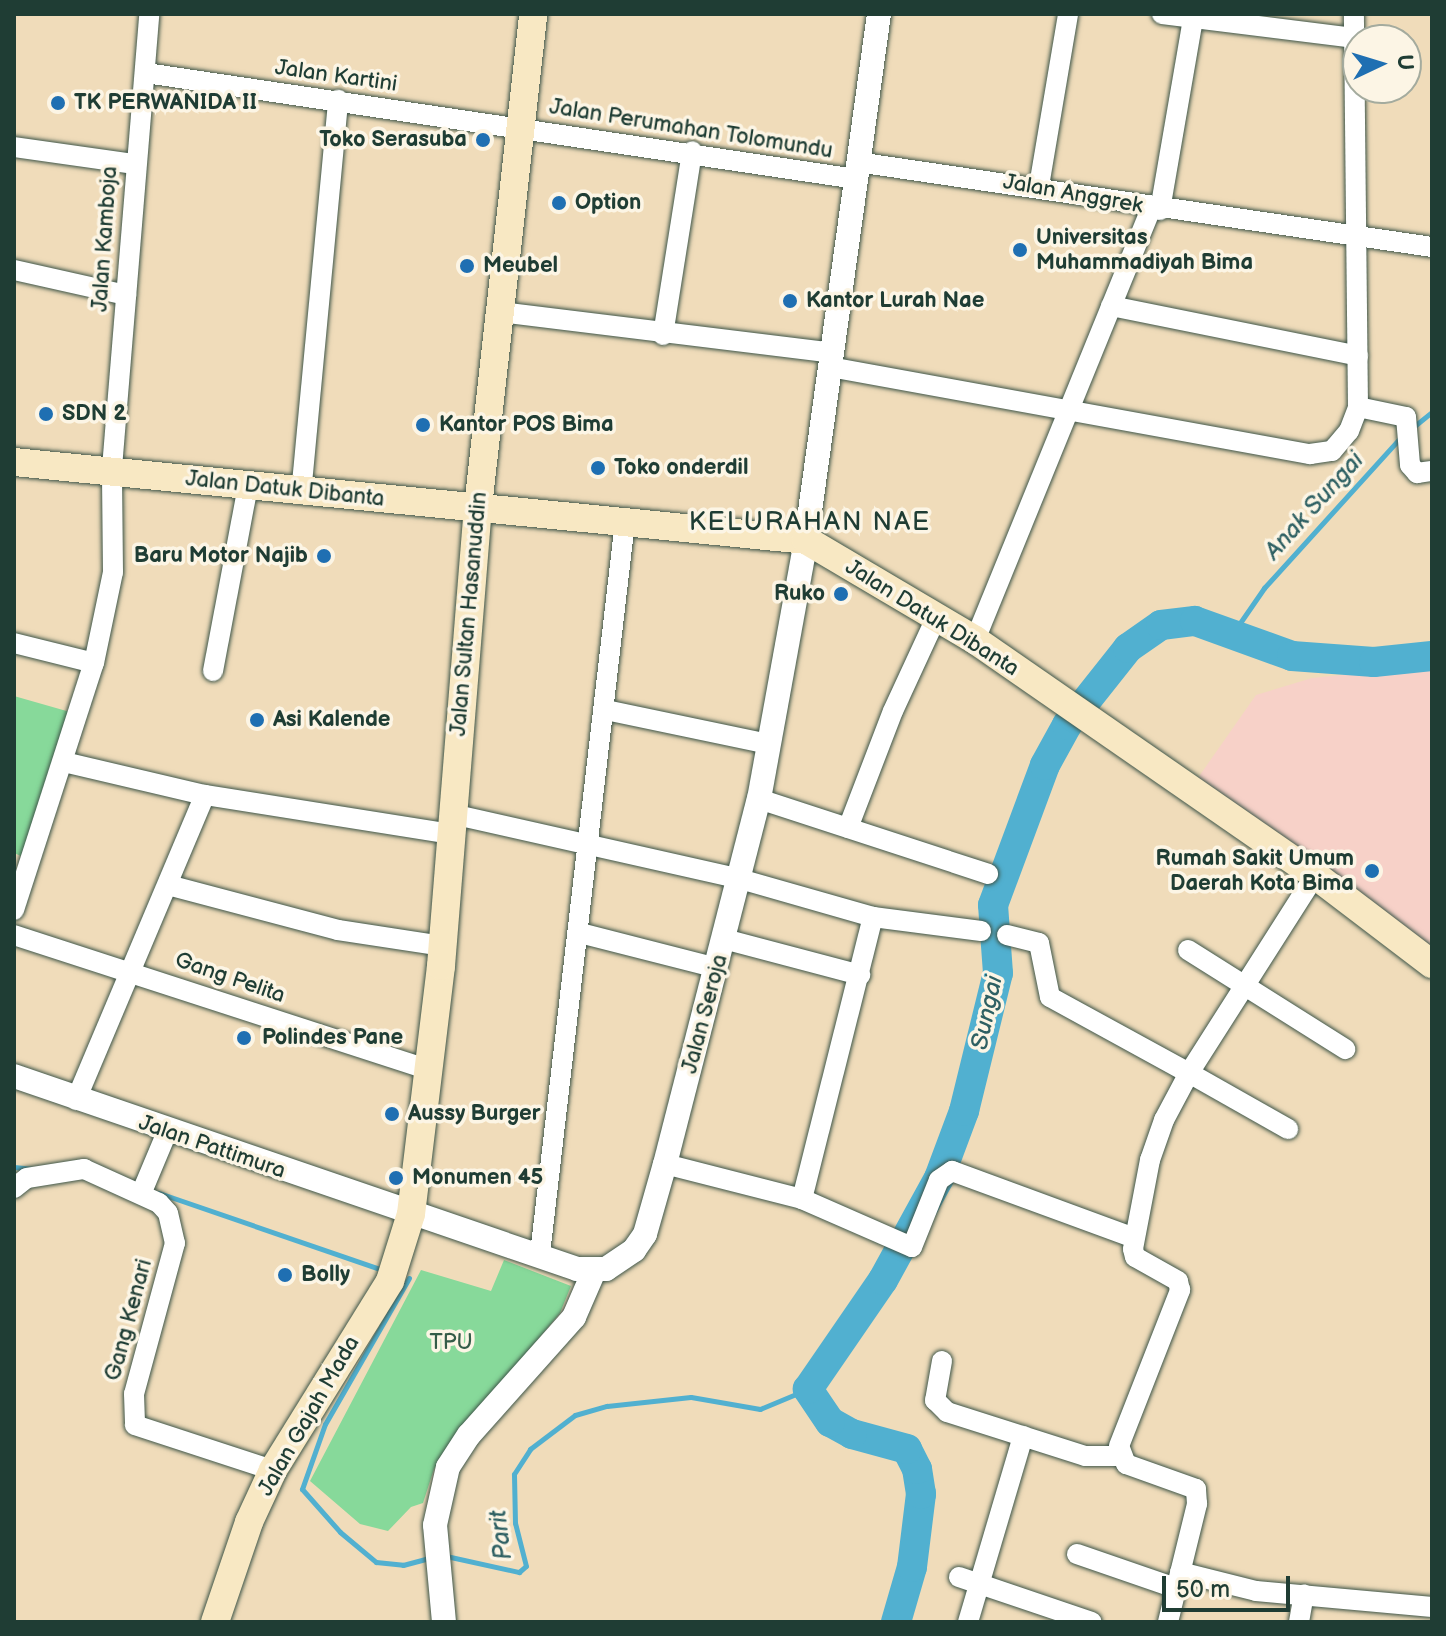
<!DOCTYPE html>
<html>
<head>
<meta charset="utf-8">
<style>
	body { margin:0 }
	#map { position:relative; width:1446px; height:1636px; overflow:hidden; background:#f0dcba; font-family:"Balsamiq Sans",sans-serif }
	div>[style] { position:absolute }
	.built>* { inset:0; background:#f7d1c8 }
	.green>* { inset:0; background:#87d99a }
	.stream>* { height:5px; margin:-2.5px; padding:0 2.5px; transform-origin:2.5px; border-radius:2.5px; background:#51b0d0 }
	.river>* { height:30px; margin:-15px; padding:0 15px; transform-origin:15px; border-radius:15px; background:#51b0d0 }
	.roads { filter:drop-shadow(0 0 2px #3e5548) drop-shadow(0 0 2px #3e5548) }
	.minor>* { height:20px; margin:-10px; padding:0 10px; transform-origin:10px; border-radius:10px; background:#fff }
	.tertiary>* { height:24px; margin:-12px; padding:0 12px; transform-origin:12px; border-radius:12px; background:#fff }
	.secondary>* { height:28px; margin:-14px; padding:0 14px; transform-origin:14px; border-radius:14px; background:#f8e8c3 }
	.dots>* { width:22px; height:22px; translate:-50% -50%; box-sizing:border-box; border:4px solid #fcf5e5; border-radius:50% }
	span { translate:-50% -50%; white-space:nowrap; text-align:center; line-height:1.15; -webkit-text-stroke:7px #fcf5e5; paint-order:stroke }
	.street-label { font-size:22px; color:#1f3d34 }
	.poi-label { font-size:22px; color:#1f3d34; font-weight:700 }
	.left { translate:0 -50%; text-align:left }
	.right { translate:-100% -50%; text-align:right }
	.park-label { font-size:22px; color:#345c48 }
	.water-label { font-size:24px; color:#2e6063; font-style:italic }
	.quarter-label { font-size:26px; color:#1f3d34; letter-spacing:2px }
	.frame { position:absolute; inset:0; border:16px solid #1f3d34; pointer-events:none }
	.north { position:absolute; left:1342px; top:24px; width:80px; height:80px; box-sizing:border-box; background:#fcf5e5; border:2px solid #a4ab9e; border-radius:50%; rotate:86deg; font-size:22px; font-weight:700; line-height:32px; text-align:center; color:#1f3d34 }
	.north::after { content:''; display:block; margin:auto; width:28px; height:36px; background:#1f6fb2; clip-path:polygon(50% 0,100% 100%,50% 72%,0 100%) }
	.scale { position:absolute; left:1162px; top:1576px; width:128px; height:36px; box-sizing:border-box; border:4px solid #1f3d34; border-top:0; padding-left:10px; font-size:24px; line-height:28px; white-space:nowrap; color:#1f3d34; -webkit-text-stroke:6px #fcf5e5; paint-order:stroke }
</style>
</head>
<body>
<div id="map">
	<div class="built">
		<div style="clip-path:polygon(1432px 666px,1432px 957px,1193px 785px,1256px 695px,1312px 678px)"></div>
	</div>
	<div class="green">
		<div style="clip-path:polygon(14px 696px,70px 712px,28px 859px,14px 853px)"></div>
		<div style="clip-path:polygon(504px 1260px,571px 1286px,560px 1313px,452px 1442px,434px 1469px,423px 1503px,411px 1507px,388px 1531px,360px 1524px,310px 1481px,421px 1270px,491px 1291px)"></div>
	</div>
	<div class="stream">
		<div style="left:1412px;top:428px;width:26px;rotate:-39deg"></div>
		<div style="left:1233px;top:633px;width:55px;rotate:-55.4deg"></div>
		<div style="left:1264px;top:588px;width:204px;rotate:-47.8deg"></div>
		<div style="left:14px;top:1167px;width:19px;rotate:6deg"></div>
		<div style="left:159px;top:1193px;width:237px;rotate:19deg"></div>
		<div style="left:409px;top:1278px;width:168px;rotate:119.9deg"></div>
		<div style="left:325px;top:1424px;width:69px;rotate:109.5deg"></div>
		<div style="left:302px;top:1489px;width:57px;rotate:48.5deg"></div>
		<div style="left:340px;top:1532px;width:47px;rotate:39.8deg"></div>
		<div style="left:376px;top:1562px;width:27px;rotate:6deg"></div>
		<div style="left:403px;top:1565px;width:30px;rotate:-15deg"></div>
		<div style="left:446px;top:1556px;width:75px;rotate:12.4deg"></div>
		<div style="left:519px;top:1572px;width:9px;rotate:-41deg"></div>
		<div style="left:526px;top:1566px;width:44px;rotate:-104.3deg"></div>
		<div style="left:515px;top:1523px;width:49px;rotate:-91.2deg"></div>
		<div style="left:514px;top:1474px;width:30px;rotate:-57deg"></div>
		<div style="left:530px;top:1449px;width:56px;rotate:-37.1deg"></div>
		<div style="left:575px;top:1415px;width:33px;rotate:-16deg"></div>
		<div style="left:607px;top:1406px;width:84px;rotate:-6.1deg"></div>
		<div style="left:691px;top:1397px;width:70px;rotate:9.9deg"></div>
		<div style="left:760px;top:1409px;width:52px;rotate:-22.6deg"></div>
	</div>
	<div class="river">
		<div style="left:896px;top:1622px;width:57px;rotate:-73.8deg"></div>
		<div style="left:912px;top:1567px;width:74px;rotate:-83deg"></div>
		<div style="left:921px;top:1494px;width:25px;rotate:-99deg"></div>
		<div style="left:917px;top:1469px;width:22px;rotate:-117deg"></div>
		<div style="left:907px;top:1449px;width:57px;rotate:-164.7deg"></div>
		<div style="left:852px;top:1434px;width:25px;rotate:-151deg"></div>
		<div style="left:830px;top:1422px;width:40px;rotate:-124deg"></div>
		<div style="left:808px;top:1389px;width:132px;rotate:-55.5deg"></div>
		<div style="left:883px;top:1280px;width:116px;rotate:-61.2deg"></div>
		<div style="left:939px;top:1178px;width:72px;rotate:-69.5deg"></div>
		<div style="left:964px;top:1111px;width:142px;rotate:-76.2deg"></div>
		<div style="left:998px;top:973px;width:68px;rotate:-94.2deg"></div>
		<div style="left:993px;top:905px;width:149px;rotate:-69.6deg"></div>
		<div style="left:1045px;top:765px;width:46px;rotate:-61.2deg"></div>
		<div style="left:1067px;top:725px;width:98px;rotate:-51.6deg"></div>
		<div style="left:1128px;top:648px;width:40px;rotate:-34.9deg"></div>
		<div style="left:1161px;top:625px;width:34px;rotate:-7deg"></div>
		<div style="left:1195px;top:621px;width:103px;rotate:19.8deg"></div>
		<div style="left:1292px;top:656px;width:82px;rotate:4.2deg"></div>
		<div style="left:1374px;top:662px;width:58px;rotate:-5.9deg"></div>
	</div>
	<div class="roads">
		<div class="minor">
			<div style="left:1162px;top:14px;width:193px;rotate:7.1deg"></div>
			<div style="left:146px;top:73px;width:718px;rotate:8.49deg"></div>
			<div style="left:14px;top:147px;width:121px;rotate:8.1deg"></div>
			<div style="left:857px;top:162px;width:581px;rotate:8.41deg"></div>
			<div style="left:1039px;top:186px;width:174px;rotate:-80.4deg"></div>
			<div style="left:1160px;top:210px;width:199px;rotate:-80.2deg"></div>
			<div style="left:14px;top:270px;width:115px;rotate:12.6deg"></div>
			<div style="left:1111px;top:306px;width:252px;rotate:11.4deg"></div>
			<div style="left:500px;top:312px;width:335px;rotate:7deg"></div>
			<div style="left:663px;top:335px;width:186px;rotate:-81deg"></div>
			<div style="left:830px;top:367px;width:488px;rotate:10.3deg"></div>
			<div style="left:1310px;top:454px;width:22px;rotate:-8deg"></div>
			<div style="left:1332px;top:451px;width:26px;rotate:-50deg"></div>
			<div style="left:1349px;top:431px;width:26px;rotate:-69deg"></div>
			<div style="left:1358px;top:407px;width:393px;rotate:-90.6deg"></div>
			<div style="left:1358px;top:407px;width:49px;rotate:11.8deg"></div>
			<div style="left:1406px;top:417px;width:48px;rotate:85.2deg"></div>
			<div style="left:1410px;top:465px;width:11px;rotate:49deg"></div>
			<div style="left:1417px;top:473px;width:15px;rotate:-8deg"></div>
			<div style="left:301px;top:494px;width:396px;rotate:-84.6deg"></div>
			<div style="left:975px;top:640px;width:466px;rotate:-67.8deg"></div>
			<div style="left:14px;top:643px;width:82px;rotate:14deg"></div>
			<div style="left:213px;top:671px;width:188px;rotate:-79.3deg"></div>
			<div style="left:606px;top:710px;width:167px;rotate:11.8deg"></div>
			<div style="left:64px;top:762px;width:145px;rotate:13.2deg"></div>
			<div style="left:205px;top:795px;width:248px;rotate:9deg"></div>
			<div style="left:759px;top:799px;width:241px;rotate:18.1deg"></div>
			<div style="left:452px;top:814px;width:295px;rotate:12.7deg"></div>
			<div style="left:740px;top:879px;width:138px;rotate:15.9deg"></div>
			<div style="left:873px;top:917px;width:109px;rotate:7.4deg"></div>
			<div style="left:848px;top:828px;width:125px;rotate:-69deg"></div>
			<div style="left:893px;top:711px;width:102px;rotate:-65.2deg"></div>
			<div style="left:168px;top:885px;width:176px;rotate:14.8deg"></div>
			<div style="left:338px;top:930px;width:105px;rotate:8.7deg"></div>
			<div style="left:14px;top:910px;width:260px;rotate:-72.1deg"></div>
			<div style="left:94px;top:663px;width:93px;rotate:-78.2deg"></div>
			<div style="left:113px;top:572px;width:104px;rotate:-90.6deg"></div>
			<div style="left:112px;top:468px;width:456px;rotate:-85.3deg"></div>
			<div style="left:580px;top:933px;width:141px;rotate:14.3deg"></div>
			<div style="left:14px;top:935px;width:436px;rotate:18deg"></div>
			<div style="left:1007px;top:935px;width:33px;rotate:14deg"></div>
			<div style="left:1039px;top:943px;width:55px;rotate:78.5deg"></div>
			<div style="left:1050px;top:997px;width:158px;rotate:28.7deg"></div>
			<div style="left:1189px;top:1073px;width:235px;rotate:-57.5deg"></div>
			<div style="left:724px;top:939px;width:141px;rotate:14.8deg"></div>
			<div style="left:1188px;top:950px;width:186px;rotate:32.2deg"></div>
			<div style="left:76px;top:1100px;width:331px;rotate:-67.1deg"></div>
			<div style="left:665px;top:1164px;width:141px;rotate:14.3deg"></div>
			<div style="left:802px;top:1199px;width:120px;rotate:23.6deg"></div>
			<div style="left:912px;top:1247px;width:72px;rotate:-68.1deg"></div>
			<div style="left:939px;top:1180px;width:16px;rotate:-35deg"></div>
			<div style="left:952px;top:1171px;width:194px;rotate:20.2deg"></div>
			<div style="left:14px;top:1188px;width:16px;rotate:-38deg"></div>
			<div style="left:27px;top:1178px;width:58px;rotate:-9deg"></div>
			<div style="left:84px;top:1169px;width:82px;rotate:24.4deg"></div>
			<div style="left:159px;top:1203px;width:13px;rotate:48deg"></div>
			<div style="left:168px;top:1213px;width:31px;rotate:77deg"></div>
			<div style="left:175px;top:1243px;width:156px;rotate:105.2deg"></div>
			<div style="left:134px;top:1394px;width:31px;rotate:88deg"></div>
			<div style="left:135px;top:1425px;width:145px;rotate:18.1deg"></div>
			<div style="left:141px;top:1194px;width:67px;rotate:-67.2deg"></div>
			<div style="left:802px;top:1199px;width:291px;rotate:-75.9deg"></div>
			<div style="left:540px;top:1254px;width:737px;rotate:-83.38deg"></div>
			<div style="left:942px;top:1361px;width:40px;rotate:100deg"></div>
			<div style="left:935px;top:1400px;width:17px;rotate:45deg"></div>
			<div style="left:947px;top:1412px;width:145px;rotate:17.7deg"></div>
			<div style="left:1085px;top:1456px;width:35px"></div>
			<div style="left:1077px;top:1554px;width:105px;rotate:19deg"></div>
			<div style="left:1180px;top:1572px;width:78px;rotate:14deg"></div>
			<div style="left:1256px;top:1591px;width:177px;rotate:5.2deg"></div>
			<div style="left:959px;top:1577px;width:140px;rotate:18.7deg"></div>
			<div style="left:968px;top:1622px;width:194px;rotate:-73.5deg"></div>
			<div style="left:1168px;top:1622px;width:122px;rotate:-76.2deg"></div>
			<div style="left:1197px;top:1504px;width:15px;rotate:-94deg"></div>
			<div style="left:1196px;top:1489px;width:74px;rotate:-160.3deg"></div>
			<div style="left:1126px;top:1464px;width:19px;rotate:-111deg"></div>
			<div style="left:1119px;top:1446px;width:168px;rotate:-68.6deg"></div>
			<div style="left:1180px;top:1290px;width:9px;rotate:-103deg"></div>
			<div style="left:1178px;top:1281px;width:49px;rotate:-150.8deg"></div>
			<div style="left:1135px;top:1257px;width:8px;rotate:-104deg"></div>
			<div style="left:1133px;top:1249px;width:91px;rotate:-79.2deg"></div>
			<div style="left:1150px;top:1160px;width:42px;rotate:-70.7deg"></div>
			<div style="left:1164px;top:1120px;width:53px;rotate:-62deg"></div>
			<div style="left:1189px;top:1073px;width:114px;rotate:29.5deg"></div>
			<div style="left:1299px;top:1622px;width:28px;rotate:-80deg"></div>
		</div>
		<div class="tertiary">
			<div style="left:14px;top:1076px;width:595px;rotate:18.92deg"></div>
			<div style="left:577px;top:1269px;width:29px"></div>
			<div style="left:606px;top:1269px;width:34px;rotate:-34deg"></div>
			<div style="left:634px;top:1250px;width:19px;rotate:-55deg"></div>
			<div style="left:645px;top:1234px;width:73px;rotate:-74.1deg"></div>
			<div style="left:665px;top:1164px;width:377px;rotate:-75.6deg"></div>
			<div style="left:759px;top:799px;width:263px;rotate:-79.7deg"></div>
			<div style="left:806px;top:540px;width:531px;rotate:-82.1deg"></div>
			<div style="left:444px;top:1622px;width:97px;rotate:-95.3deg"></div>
			<div style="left:435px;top:1525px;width:59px;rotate:-77.4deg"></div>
			<div style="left:448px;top:1467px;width:38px;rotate:-57deg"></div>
			<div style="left:469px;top:1435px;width:158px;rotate:-48.3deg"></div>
			<div style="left:574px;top:1317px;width:50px;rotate:-66.5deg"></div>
		</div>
		<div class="secondary">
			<div style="left:14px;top:462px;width:796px;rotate:5.62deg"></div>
			<div style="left:806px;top:540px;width:196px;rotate:30.6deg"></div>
			<div style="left:975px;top:640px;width:413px;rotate:34.7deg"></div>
			<div style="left:1315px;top:875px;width:147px;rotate:37.3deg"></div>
			<div style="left:215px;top:1622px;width:106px;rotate:-71.2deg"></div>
			<div style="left:249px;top:1522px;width:57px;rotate:-65.2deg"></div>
			<div style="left:273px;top:1470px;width:222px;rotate:-58.2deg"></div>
			<div style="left:390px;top:1281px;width:70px;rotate:-72.6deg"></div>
			<div style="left:411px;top:1214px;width:250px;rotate:-83.1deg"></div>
			<div style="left:441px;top:966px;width:460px;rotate:-85.4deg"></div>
			<div style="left:478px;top:507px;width:496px;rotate:-83.6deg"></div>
		</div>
	</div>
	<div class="dots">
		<div style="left:58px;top:103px;background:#1f6fb2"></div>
		<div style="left:483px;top:140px;background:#1f6fb2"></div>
		<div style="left:559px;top:203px;background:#1f6fb2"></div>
		<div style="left:1020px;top:250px;background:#1f6fb2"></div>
		<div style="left:467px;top:266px;background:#1f6fb2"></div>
		<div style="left:790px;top:301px;background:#1f6fb2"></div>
		<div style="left:46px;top:414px;background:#1f6fb2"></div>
		<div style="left:423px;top:425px;background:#1f6fb2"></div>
		<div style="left:598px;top:468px;background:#1f6fb2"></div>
		<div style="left:324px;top:556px;background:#1f6fb2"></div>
		<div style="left:841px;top:594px;background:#1f6fb2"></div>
		<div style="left:257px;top:720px;background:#1f6fb2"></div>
		<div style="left:1372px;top:871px;background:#1f6fb2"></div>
		<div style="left:244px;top:1038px;background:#1f6fb2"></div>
		<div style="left:392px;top:1114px;background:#1f6fb2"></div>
		<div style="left:396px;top:1178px;background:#1f6fb2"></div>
		<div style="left:285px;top:1275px;background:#1f6fb2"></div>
	</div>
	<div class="street-label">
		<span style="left:336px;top:76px;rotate:8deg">Jalan Kartini</span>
		<span style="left:691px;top:129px;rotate:9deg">Jalan Perumahan Tolomundu</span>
		<span style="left:1073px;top:194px;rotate:10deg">Jalan Anggrek</span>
		<span style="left:105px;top:239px;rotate:-86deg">Jalan Kamboja</span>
		<span style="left:285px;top:489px;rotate:6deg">Jalan Datuk Dibanta</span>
		<span style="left:469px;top:614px;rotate:-85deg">Jalan Sultan Hasanuddin</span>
		<span style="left:932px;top:618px;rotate:32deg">Jalan Datuk Dibanta</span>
		<span style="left:230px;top:978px;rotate:19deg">Gang Pelita</span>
		<span style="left:705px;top:1014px;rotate:-75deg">Jalan Seroja</span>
		<span style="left:212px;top:1147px;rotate:19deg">Jalan Pattimura</span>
		<span style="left:129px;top:1320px;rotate:-75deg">Gang Kenari</span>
		<span style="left:309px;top:1416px;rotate:-60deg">Jalan Gajah Mada</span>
	</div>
	<div class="poi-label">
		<span class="left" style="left:74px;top:103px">TK PERWANIDA II</span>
		<span class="right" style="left:467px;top:140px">Toko Serasuba</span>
		<span class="left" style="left:575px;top:203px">Option</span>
		<span class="left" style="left:1036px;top:250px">Universitas<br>Muhammadiyah Bima</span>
		<span class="left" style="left:483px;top:266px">Meubel</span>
		<span class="left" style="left:806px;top:301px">Kantor Lurah Nae</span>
		<span class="left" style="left:62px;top:414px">SDN 2</span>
		<span class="left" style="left:439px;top:425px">Kantor POS Bima</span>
		<span class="left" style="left:614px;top:468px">Toko onderdil</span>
		<span class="right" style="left:308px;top:556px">Baru Motor Najib</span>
		<span class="right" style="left:825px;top:594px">Ruko</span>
		<span class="left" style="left:273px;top:720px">Asi Kalende</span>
		<span class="right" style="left:1354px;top:871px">Rumah Sakit Umum<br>Daerah Kota Bima</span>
		<span class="left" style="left:262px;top:1038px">Polindes Pane</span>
		<span class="left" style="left:408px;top:1114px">Aussy Burger</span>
		<span class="left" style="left:412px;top:1178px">Monumen 45</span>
		<span class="left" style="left:301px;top:1275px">Bolly</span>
	</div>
	<div class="park-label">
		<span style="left:451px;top:1343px">TPU</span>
	</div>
	<div class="water-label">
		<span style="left:1314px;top:506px;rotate:-48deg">Anak Sungai</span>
		<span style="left:987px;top:1013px;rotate:-78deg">Sungai</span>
		<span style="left:501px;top:1535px;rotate:-97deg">Parit</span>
	</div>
	<div class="quarter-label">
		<span style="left:810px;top:523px">KELURAHAN NAE</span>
	</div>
	<div class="frame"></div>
	<div class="north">U</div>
	<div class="scale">50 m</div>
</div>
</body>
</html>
